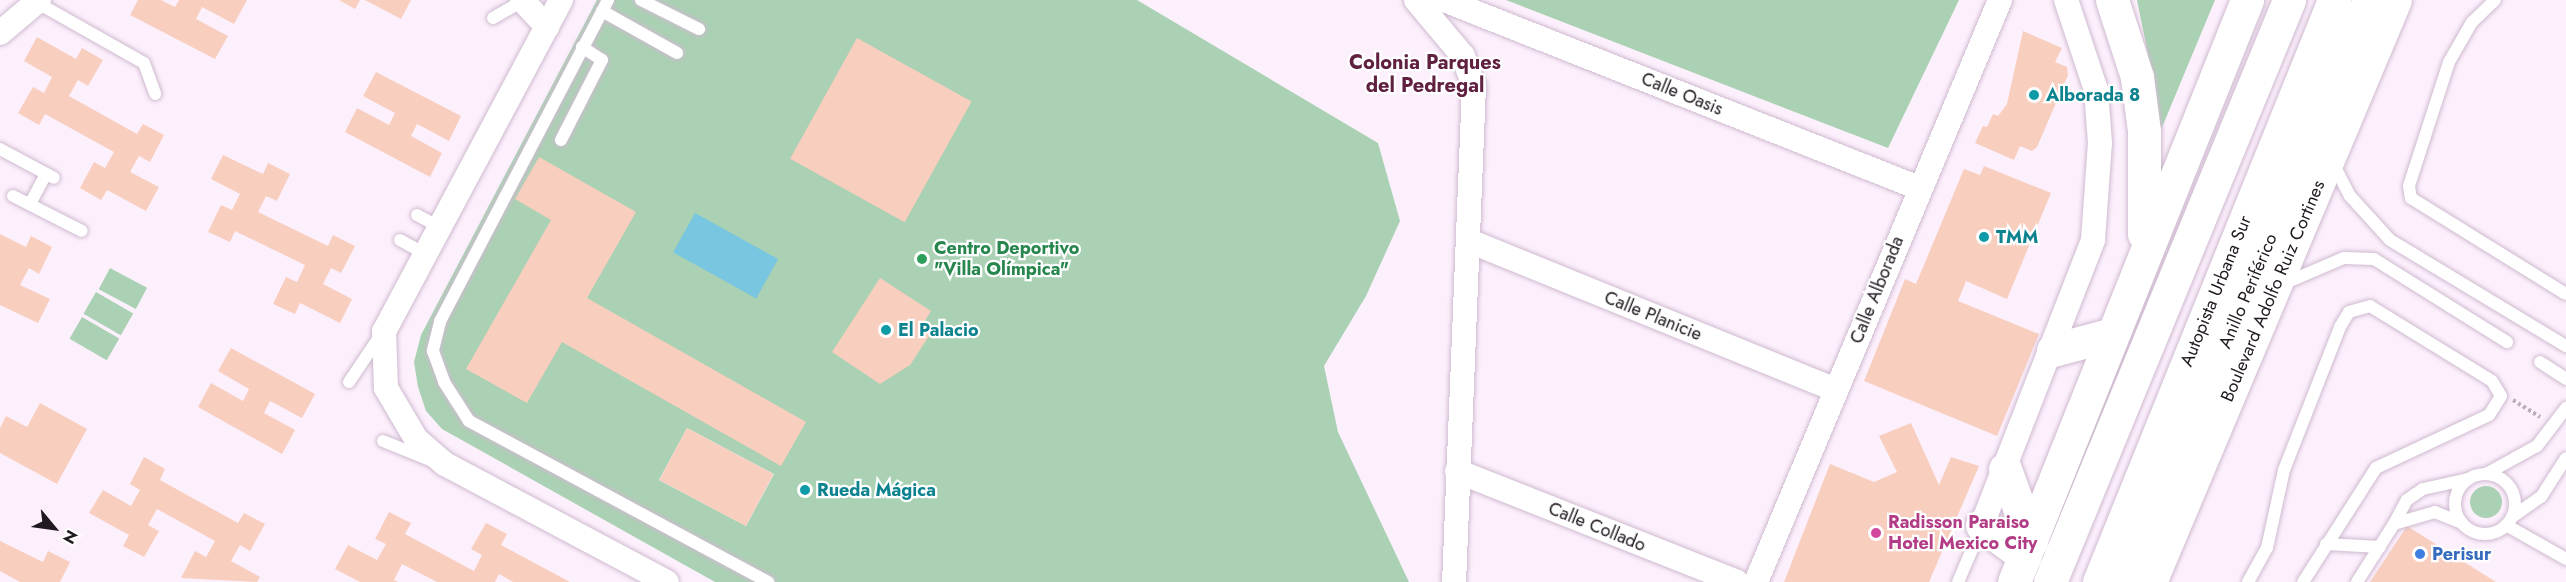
<!DOCTYPE html>
<html>
<head>
<meta charset="utf-8">
<style>
	body { margin:0 }
	#map { position:relative; width:2566px; height:582px; overflow:hidden; background:#fdf0fd; font-family:Jost,sans-serif }
	div>[style] { position:absolute }
	.green>* { inset:0; background:#aad1b3; transform-origin:0 0 }
	.round { border-radius:50% }
	.water>* { inset:0; background:#78c6e0; transform-origin:0 0 }
	.building>* { inset:0; background:#f8cebf; transform-origin:0 0 }
	.path>* { height:4px; margin-top:-2px; transform-origin:0; background:repeating-linear-gradient(90deg,#baaeba 0 3px,transparent 0 6px) }
	.roads { filter:drop-shadow(0 0 2px #cebacf) drop-shadow(0 0 2px #cebacf) }
	.service>* { height:12px; margin:-6px; padding:0 6px; transform-origin:6px; border-radius:6px; background:#fff }
	.service>.ring { margin:-6px; padding:0; box-sizing:content-box; background:none; border:12px solid #fff; border-radius:50% }
	.minor>* { height:24px; margin:-12px; padding:0 12px; transform-origin:12px; border-radius:12px; background:#fff }
	.secondary>* { height:33px; margin:-16.5px; padding:0 16.5px; transform-origin:16.5px; border-radius:16.5px; background:#fff }
	.motorway>* { height:33px; margin:-16.5px; padding:0 16.5px; transform-origin:16.5px; border-radius:16.5px; background:#fff }
	.dots>* { width:16px; height:16px; translate:-50% -50%; box-sizing:border-box; border:3px solid #fff; border-radius:50% }
	span { translate:-50% -50%; white-space:nowrap; text-align:center; line-height:1.15; -webkit-text-stroke:4.5px #fff; paint-order:stroke }
	.street-label { font-size:18px; color:#201920 }
	.culture-label { font-size:18px; color:#0d838f; font-weight:700 }
	.left { translate:0 -50%; text-align:left }
	.leisure-label { font-size:18px; color:#27864d; font-weight:700 }
	.hotel-label { font-size:18px; color:#b23c85; font-weight:700 }
	.shop-label { font-size:18px; color:#366cbe; font-weight:700 }
	.neighbourhood-label { font-size:20px; color:#602040; font-weight:700 }
	.north { position:absolute; left:24px; top:498px; width:60px; height:60px; -webkit-text-stroke:4px #fff; paint-order:stroke; rotate:119deg; font-size:16px; font-weight:700; line-height:24px; text-align:center; color:#201920 }
	.north::after { content:''; display:block; margin:auto; width:21px; height:27px; background:#201920; clip-path:polygon(50% 0,100% 100%,50% 72%,0 100%) }
</style>
</head>
<body>
<div id="map">
	<div class="green">
		<div style="clip-path:polygon(evenodd,597px 0,1137px 0,1378px 143px,1400px 221px,1366px 296px,1324px 366px,1338px 432px,1409px 582px,715px 582px,442px 429px,426px 411px,418px 387px,414px 362px,421px 335px,597px 0,687px 428px,774px 474px,746px 526px,659px 480px,687px 428px)"></div>
		<div style="clip-path:polygon(1506px 0,1959px 0,1888px 148px)"></div>
		<div style="clip-path:polygon(2137px 0,2215px 0,2158px 137px,2152px 74px)"></div>
		<div style="left:110px;top:268px;width:42px;height:24px;rotate:28deg"></div>
		<div style="left:96px;top:292px;width:43px;height:25px;rotate:30deg"></div>
		<div style="left:82px;top:317px;width:43px;height:25px;rotate:30deg"></div>
		<div class="round" style="left:2470px;top:486px;width:32px;height:32px"></div>
	</div>
	<div class="water">
		<div style="left:695px;top:213px;width:95px;height:45px;rotate:29deg"></div>
	</div>
	<div class="building">
		<div style="clip-path:polygon(138px 0,161px 0,175px 7px,179px 0,247px 0,234px 24px,202px 7px,196px 19px,228px 36px,215px 59px,130px 15px)"></div>
		<div style="clip-path:polygon(339px 0,360px 0,355px 9px)"></div>
		<div style="clip-path:polygon(365px 0,411px 0,401px 19px)"></div>
		<div style="clip-path:polygon(2023px 31px,2062px 48px,2055px 62px,2067px 67px,2068px 75px,2037px 147px,2032px 151px,2020px 146px,2014px 160px,1975px 143px,1983px 126px,1987px 127px,1993px 114px,1998px 116px,2007px 104px)"></div>
		<div style="clip-path:polygon(37px 37px,76px 59px,82px 48px,103px 60px,88px 86px,78px 80px,69px 96px,137px 134px,143px 124px,164px 135px,150px 162px,139px 156px,130px 172px,159px 187px,146px 211px,107px 190px,101px 200px,80px 188px,94px 162px,105px 168px,114px 152px,45px 114px,39px 125px,18px 113px,33px 87px,44px 93px,52px 77px,24px 61px)"></div>
		<div style="left:857px;top:38px;width:131px;height:138px;rotate:29deg"></div>
		<div style="clip-path:polygon(376px 72px,461px 116px,449px 141px,417px 124px,411px 136px,442px 153px,430px 177px,345px 132px,357px 108px,389px 125px,395px 113px,363px 96px)"></div>
		<div style="clip-path:polygon(223px 155px,263px 174px,268px 163px,290px 174px,277px 201px,266px 196px,258px 212px,328px 246px,333px 235px,355px 246px,341px 273px,331px 268px,323px 284px,352px 299px,340px 323px,300px 303px,295px 314px,273px 304px,286px 277px,297px 282px,305px 265px,235px 231px,230px 242px,208px 232px,221px 205px,232px 210px,240px 194px,211px 179px)"></div>
		<div style="clip-path:polygon(539px 157px,636px 212px,587px 298px,806px 422px,781px 466px,562px 342px,527px 403px,466px 369px,551px 220px,515px 199px)"></div>
		<div style="clip-path:polygon(1984px 166px,2051px 193px,2007px 299px,1966px 281px,1958px 301px,2039px 334px,1997px 436px,1864px 381px,1905px 279px,1916px 284px,1964px 169px,1980px 175px)"></div>
		<div style="clip-path:polygon(0 234px,26px 247px,31px 236px,52px 247px,39px 274px,29px 268px,20px 285px,50px 299px,38px 323px,0 305px)"></div>
		<div style="clip-path:polygon(880px 278px,931px 311px,921px 327px,931px 333px,910px 365px,880px 384px,832px 352px)"></div>
		<div style="clip-path:polygon(231px 348px,315px 394px,302px 418px,270px 401px,264px 413px,295px 430px,282px 454px,198px 407px,211px 383px,243px 401px,249px 389px,218px 371px)"></div>
		<div style="clip-path:polygon(40px 403px,87px 429px,57px 484px,0 453px,0 428px,6px 416px,27px 427px)"></div>
		<div style="clip-path:polygon(1911px 423px,1939px 485px,1951px 457px,1979px 466px,1929px 582px,1784px 582px,1830px 464px,1874px 482px,1897px 472px,1879px 436px)"></div>
		<div style="left:687px;top:428px;width:98px;height:59px;rotate:28deg"></div>
		<div style="clip-path:polygon(144px 457px,165px 469px,160px 480px,238px 523px,244px 513px,265px 524px,250px 551px,240px 545px,231px 561px,260px 577px,257px 582px,181px 578px,195px 551px,206px 557px,215px 541px,157px 509px,148px 525px,159px 531px,144px 557px,123px 546px,129px 535px,89px 513px,103px 490px,131px 506px,140px 490px,130px 484px)"></div>
		<div style="clip-path:polygon(389px 512px,411px 523px,405px 534px,474px 571px,482px 555px,471px 549px,486px 523px,507px 534px,501px 545px,570px 582px,513px 582px,499px 574px,495px 582px,437px 582px,402px 564px,394px 580px,398px 582px,360px 582px,335px 569px,348px 545px,377px 560px,386px 544px,375px 539px)"></div>
		<div style="clip-path:polygon(2407px 526px,2496px 582px,2370px 582px)"></div>
		<div style="clip-path:polygon(0 541px,43px 562px,48px 551px,70px 562px,60px 582px,20px 582px,0 571px)"></div>
	</div>
	<div class="path">
		<div style="left:2513px;top:400px;width:32px;rotate:32deg"></div>
	</div>
	<div class="roads">
		<div class="service">
			<div style="left:608px;top:0;width:363px;rotate:117.6deg"></div>
			<div style="left:440px;top:322px;width:30px;rotate:104deg"></div>
			<div style="left:433px;top:351px;width:33px;rotate:70deg"></div>
			<div style="left:444px;top:382px;width:46px;rotate:57.3deg"></div>
			<div style="left:469px;top:421px;width:340px;rotate:28.3deg"></div>
			<div style="left:641px;top:0;width:65px;rotate:26.6deg"></div>
			<div style="left:2495px;top:0;width:32px;rotate:136deg"></div>
			<div style="left:2472px;top:22px;width:46px;rotate:119.9deg"></div>
			<div style="left:2449px;top:62px;width:130px;rotate:107.9deg"></div>
			<div style="left:2409px;top:186px;width:12px;rotate:81deg"></div>
			<div style="left:2411px;top:198px;width:182px;rotate:31.8deg"></div>
			<div style="left:36px;top:2px;width:124px;rotate:29.5deg"></div>
			<div style="left:144px;top:63px;width:33px;rotate:70deg"></div>
			<div style="left:602px;top:11px;width:86px;rotate:29.2deg"></div>
			<div style="left:493px;top:18px;width:34px;rotate:-30deg"></div>
			<div style="left:561px;top:140px;width:90px;rotate:-62.9deg"></div>
			<div style="left:602px;top:60px;width:24px;rotate:-147deg"></div>
			<div style="left:0;top:149px;width:61px;rotate:28.2deg"></div>
			<div style="left:2332px;top:161px;width:39px;rotate:63deg"></div>
			<div style="left:2350px;top:196px;width:59px;rotate:47.7deg"></div>
			<div style="left:2390px;top:240px;width:205px;rotate:31.1deg"></div>
			<div style="left:13px;top:196px;width:77px;rotate:26.9deg"></div>
			<div style="left:30px;top:204px;width:34px;rotate:-62deg"></div>
			<div style="left:417px;top:215px;width:26px;rotate:28deg"></div>
			<div style="left:400px;top:240px;width:29px;rotate:29deg"></div>
			<div style="left:2283px;top:284px;width:66px;rotate:-23.1deg"></div>
			<div style="left:2344px;top:258px;width:30px;rotate:2deg"></div>
			<div style="left:2374px;top:259px;width:157px;rotate:32deg"></div>
			<div style="left:2540px;top:362px;width:31px;rotate:33deg"></div>
			<div style="left:349px;top:382px;width:55px;rotate:-56deg"></div>
			<div style="left:383px;top:441px;width:56px;rotate:22deg"></div>
			<div style="left:2486px;top:474px;width:58px;rotate:-28.8deg"></div>
			<div style="left:2537px;top:446px;width:48px;rotate:-52.7deg"></div>
			<div class="ring" style="left:2455px;top:474px;width:48px;height:48px"></div>
			<div style="left:2512px;top:517px;width:35px;rotate:-35deg"></div>
			<div style="left:2541px;top:497px;width:46px;rotate:-57.3deg"></div>
			<div style="left:2462px;top:523px;width:29px;rotate:-158deg"></div>
			<div style="left:2435px;top:512px;width:43px;rotate:163.7deg"></div>
			<div style="left:2394px;top:524px;width:27px;rotate:-62deg"></div>
			<div style="left:2407px;top:500px;width:19px;rotate:-35deg"></div>
			<div style="left:2423px;top:489px;width:46px;rotate:-12.5deg"></div>
			<div style="left:2506px;top:525px;width:69px;rotate:29.5deg"></div>
			<div style="left:2326px;top:544px;width:54px;rotate:3.2deg"></div>
			<div style="left:1958px;top:582px;width:61px;rotate:-66.8deg"></div>
			<div style="left:2248px;top:582px;width:39px;rotate:-61deg"></div>
			<div style="left:2267px;top:548px;width:80px;rotate:-77.7deg"></div>
			<div style="left:2284px;top:470px;width:154px;rotate:-68.6deg"></div>
			<div style="left:2340px;top:327px;width:17px;rotate:-59deg"></div>
			<div style="left:2349px;top:312px;width:22px;rotate:-16deg"></div>
			<div style="left:2370px;top:306px;width:143px;rotate:31.6deg"></div>
			<div style="left:2492px;top:381px;width:17px;rotate:59deg"></div>
			<div style="left:2501px;top:396px;width:22px;rotate:122deg"></div>
			<div style="left:2489px;top:415px;width:125px;rotate:154.9deg"></div>
			<div style="left:2376px;top:468px;width:135px;rotate:122.6deg"></div>
			<div style="left:2357px;top:582px;width:69px;rotate:-57.5deg"></div>
		</div>
		<div class="minor">
			<div style="left:522px;top:0;width:37px;rotate:47deg"></div>
			<div style="left:561px;top:0;width:375px;rotate:118.1deg"></div>
			<div style="left:384px;top:331px;width:57px;rotate:88deg"></div>
			<div style="left:386px;top:388px;width:59px;rotate:59.5deg"></div>
			<div style="left:416px;top:439px;width:38px;rotate:41deg"></div>
			<div style="left:445px;top:464px;width:251px;rotate:28deg"></div>
			<div style="left:1416px;top:0;width:73px;rotate:50deg"></div>
			<div style="left:1463px;top:56px;width:32px;rotate:70deg"></div>
			<div style="left:1474px;top:86px;width:496px;rotate:92.3deg"></div>
			<div style="left:1444px;top:0;width:511px;rotate:21.59deg"></div>
			<div style="left:0;top:33px;width:51px;rotate:-40.2deg"></div>
			<div style="left:1469px;top:241px;width:396px;rotate:22.1deg"></div>
			<div style="left:1457px;top:471px;width:301px;rotate:21.6deg"></div>
			<div style="left:1982px;top:525px;width:306px;rotate:-68.7deg"></div>
			<div style="left:2093px;top:240px;width:97px;rotate:-85.9deg"></div>
			<div style="left:2100px;top:143px;width:53px;rotate:-94.3deg"></div>
			<div style="left:2096px;top:90px;width:95px;rotate:-108.4deg"></div>
			<div style="left:1756px;top:582px;width:631px;rotate:-67.25deg"></div>
		</div>
		<div class="secondary">
			<div style="left:2112px;top:0;width:81px;rotate:72deg"></div>
			<div style="left:2137px;top:77px;width:54px;rotate:82.6deg"></div>
			<div style="left:2144px;top:131px;width:103px;rotate:90deg"></div>
			<div style="left:2053px;top:350px;width:62px;rotate:-14.9deg"></div>
			<div style="left:2005px;top:469px;width:77px;rotate:70.1deg"></div>
			<div style="left:1982px;top:525px;width:53px;rotate:35.8deg"></div>
			<div style="left:2014px;top:582px;width:627px;rotate:-68.18deg"></div>
			<div style="left:2150px;top:582px;width:631px;rotate:-67.17deg"></div>
		</div>
		<div class="motorway">
			<div style="left:2050px;top:582px;width:629px;rotate:-67.67deg"></div>
			<div style="left:2099px;top:582px;width:628px;rotate:-68.01deg"></div>
			<div style="left:2126px;top:582px;width:631px;rotate:-67.34deg"></div>
		</div>
	</div>
	<div class="dots">
		<div style="left:2034px;top:95px;background:#0f9aa8"></div>
		<div style="left:1984px;top:237px;background:#0f9aa8"></div>
		<div style="left:922px;top:259px;background:#2e9e5b"></div>
		<div style="left:886px;top:330px;background:#0f9aa8"></div>
		<div style="left:805px;top:490px;background:#0f9aa8"></div>
		<div style="left:1876px;top:533px;background:#d1479c"></div>
		<div style="left:2420px;top:554px;background:#3f7fe0"></div>
	</div>
	<div class="street-label">
		<span style="left:1682px;top:94px;rotate:22deg">Calle Oasis</span>
		<span style="left:1877px;top:290px;rotate:-68deg">Calle Alborada</span>
		<span style="left:2216px;top:291px;rotate:-68deg">Autopista Urbana Sur</span>
		<span style="left:2248px;top:291px;rotate:-67deg">Anillo Periférico</span>
		<span style="left:2273px;top:291px;rotate:-67deg">Boulevard Adolfo Ruiz Cortines</span>
		<span style="left:1653px;top:316px;rotate:22deg">Calle Planicie</span>
		<span style="left:1597px;top:527px;rotate:22deg">Calle Collado</span>
	</div>
	<div class="culture-label">
		<span class="left" style="left:2046px;top:95px">Alborada 8</span>
		<span class="left" style="left:1996px;top:237px">TMM</span>
		<span class="left" style="left:898px;top:330px">El Palacio</span>
		<span class="left" style="left:817px;top:490px">Rueda Mágica</span>
	</div>
	<div class="leisure-label">
		<span class="left" style="left:934px;top:259px">Centro Deportivo<br>"Villa Olímpica"</span>
	</div>
	<div class="hotel-label">
		<span class="left" style="left:1888px;top:533px">Radisson Paraiso<br>Hotel Mexico City</span>
	</div>
	<div class="shop-label">
		<span class="left" style="left:2432px;top:554px">Perisur</span>
	</div>
	<div class="neighbourhood-label">
		<span style="left:1425px;top:74px">Colonia Parques<br>del Pedregal</span>
	</div>
	<div class="north">N</div>
</div>
</body>
</html>
